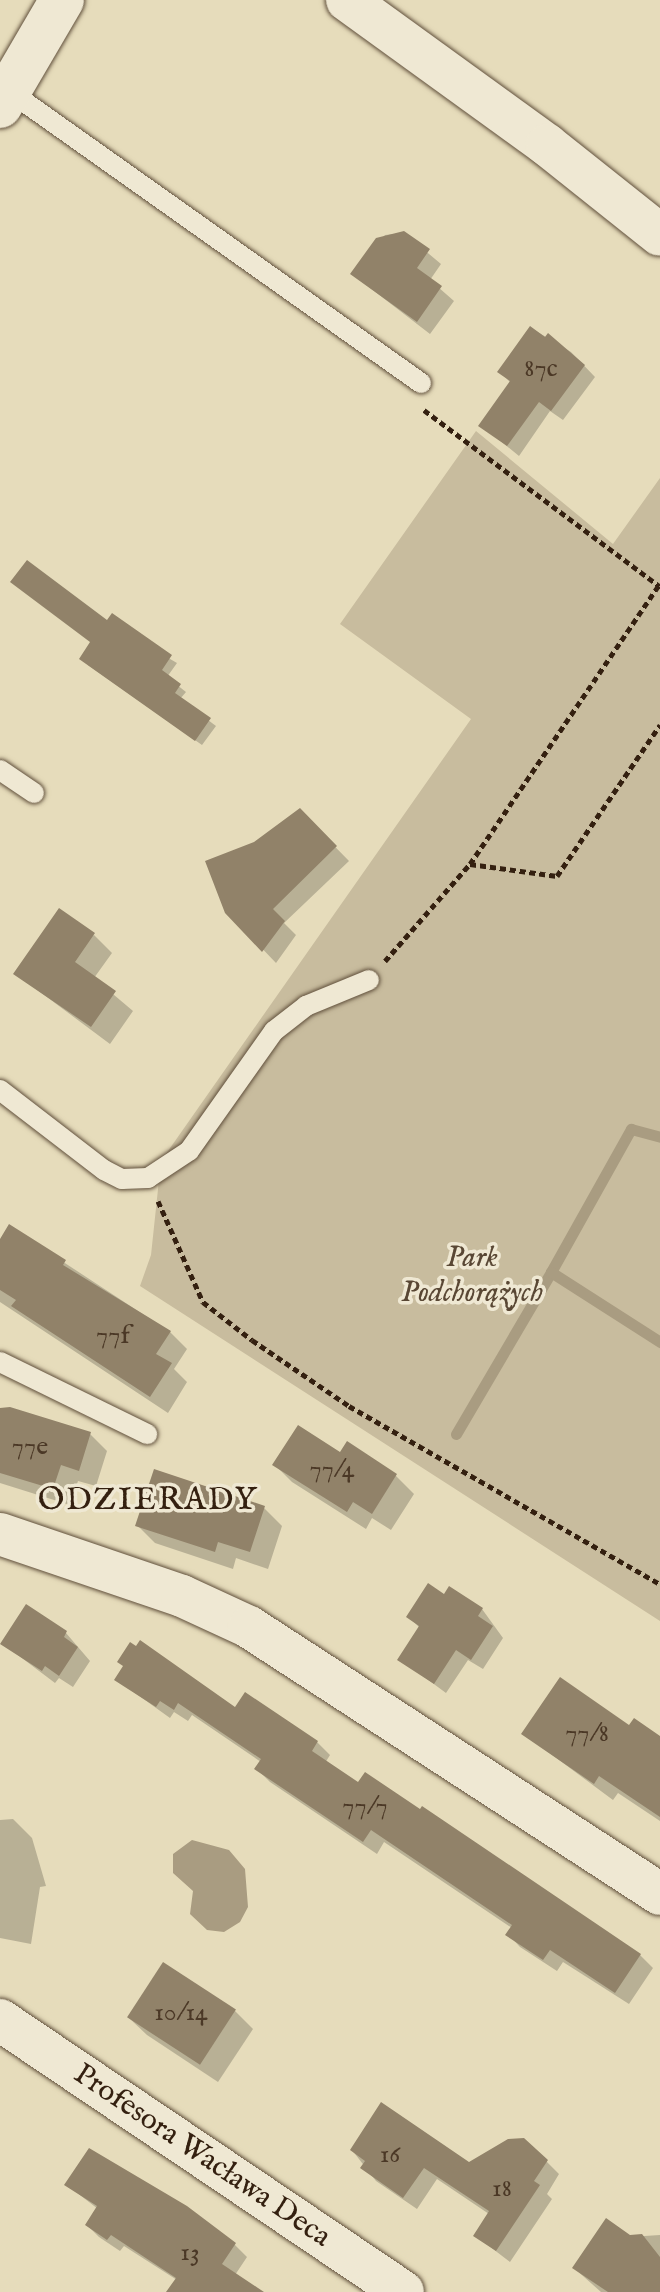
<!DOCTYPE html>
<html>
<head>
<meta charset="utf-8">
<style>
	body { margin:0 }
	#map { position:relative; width:660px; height:2292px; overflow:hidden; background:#e6dcbb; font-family:"IM FELL English",serif }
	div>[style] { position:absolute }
	.green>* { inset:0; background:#c8bc9e }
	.water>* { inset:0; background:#a99c81 }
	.shadow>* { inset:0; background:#0003 }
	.stream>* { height:11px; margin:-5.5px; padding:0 5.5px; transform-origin:5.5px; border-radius:5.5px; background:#a99c81 }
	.building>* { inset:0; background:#918269; transform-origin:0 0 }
	.path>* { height:5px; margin-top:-2.5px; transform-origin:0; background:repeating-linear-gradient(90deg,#342010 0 6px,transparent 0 10px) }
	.roads { filter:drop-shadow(0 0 2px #604f3b) drop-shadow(0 0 2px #604f3b) }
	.service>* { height:20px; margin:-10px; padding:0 10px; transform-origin:10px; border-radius:10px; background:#efe8d3 }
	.minor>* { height:42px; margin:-21px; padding:0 21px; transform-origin:21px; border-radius:21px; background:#efe8d3 }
	.tertiary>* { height:44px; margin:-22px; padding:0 22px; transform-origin:22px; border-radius:22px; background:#efe8d3 }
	span { translate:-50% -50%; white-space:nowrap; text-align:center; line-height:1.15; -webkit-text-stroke:7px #efe8d3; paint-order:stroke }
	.number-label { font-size:26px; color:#4b3826 }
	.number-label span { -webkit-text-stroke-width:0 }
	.park-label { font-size:30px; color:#594734; font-style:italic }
	.street-label { font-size:30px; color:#342010 }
	.neighbourhood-label { font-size:32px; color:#342010; letter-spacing:2px }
</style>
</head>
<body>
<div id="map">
	<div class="green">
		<div style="clip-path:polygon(476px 431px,613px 544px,660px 478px,660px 1621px,140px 1286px,151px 1255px,161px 1161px,471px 719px,340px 624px)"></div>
	</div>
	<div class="water">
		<div style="clip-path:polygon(192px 1840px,229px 1850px,245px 1869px,248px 1907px,240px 1922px,224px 1932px,207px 1930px,190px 1914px,193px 1891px,173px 1873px,173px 1854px)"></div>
	</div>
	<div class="shadow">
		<div style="clip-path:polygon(404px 233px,441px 264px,430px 280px,454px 301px,430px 334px,352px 274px,385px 235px)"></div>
		<div style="clip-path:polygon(531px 328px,571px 352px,595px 377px,563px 420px,550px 411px,519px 456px,481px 425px,511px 383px,500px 372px)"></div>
		<div style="clip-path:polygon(108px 623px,177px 663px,167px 677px,186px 692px,180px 699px,216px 726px,202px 745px,88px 665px)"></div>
		<div style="clip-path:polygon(300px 811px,349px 861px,284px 923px,296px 935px,276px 963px,227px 912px,255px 844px)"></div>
		<div style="clip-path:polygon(94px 935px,112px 953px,94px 978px,133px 1011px,110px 1044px,16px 974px)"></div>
		<div style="clip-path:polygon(10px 1227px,170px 1332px,187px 1349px,174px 1369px,187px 1382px,168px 1413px,0 1302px,0 1242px)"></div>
		<div style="clip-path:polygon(0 1409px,90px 1434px,107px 1451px,96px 1486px,78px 1481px,70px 1505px,0 1483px)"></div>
		<div style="clip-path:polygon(341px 1454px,396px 1476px,414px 1494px,391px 1530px,372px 1518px,366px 1529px,292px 1482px,274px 1464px)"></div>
		<div style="clip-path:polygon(264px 1508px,282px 1526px,268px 1569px,236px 1558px,233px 1569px,155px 1543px,137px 1525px)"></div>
		<div style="clip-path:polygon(444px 1596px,482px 1609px,503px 1638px,483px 1669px,468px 1660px,446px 1693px,400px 1659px,420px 1628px,408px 1616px)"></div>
		<div style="clip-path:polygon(26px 1607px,66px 1633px,90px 1661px,73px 1687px,59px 1678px,55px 1683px,2px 1643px)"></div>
		<div style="clip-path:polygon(117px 1680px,235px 1709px,246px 1694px,317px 1742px,330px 1755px,325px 1763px,640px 1955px,653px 1968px,629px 2004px,563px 1962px,557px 1971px,520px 1947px,508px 1934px,512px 1928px,384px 1842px,377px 1854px,270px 1782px,257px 1769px,261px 1762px,192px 1715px,188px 1721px,174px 1712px,170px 1718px)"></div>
		<div style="clip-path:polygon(630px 1727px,660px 1739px,660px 1821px,618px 1793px,613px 1800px,524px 1734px)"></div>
		<div style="clip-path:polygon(13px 1819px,32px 1838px,46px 1886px,40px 1887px,31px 1944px,0 1938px,0 1820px)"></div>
		<div style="clip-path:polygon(235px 2011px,253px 2029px,218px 2082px,147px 2035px,128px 2017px)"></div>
		<div style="clip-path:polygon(352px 2150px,469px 2164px,546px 2161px,559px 2174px,547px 2194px,552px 2199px,510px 2262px,476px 2236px,489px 2214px,437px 2179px,417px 2209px,376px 2181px)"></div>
		<div style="clip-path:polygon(67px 2185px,235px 2245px,247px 2257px,235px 2275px,260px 2292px,169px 2292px,177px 2280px,124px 2246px,120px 2251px,99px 2237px,87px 2225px,98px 2209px)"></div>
		<div style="clip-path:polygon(660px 2235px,660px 2292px,601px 2292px,574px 2268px,629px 2237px)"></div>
	</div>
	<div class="stream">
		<div style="left:551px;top:1272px;width:164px;rotate:-60.8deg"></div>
		<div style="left:631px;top:1129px;width:30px;rotate:15deg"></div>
		<div style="left:456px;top:1434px;width:188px;rotate:-59.6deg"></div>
		<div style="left:551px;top:1272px;width:130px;rotate:32.7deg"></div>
	</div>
	<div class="building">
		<div style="clip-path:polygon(404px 231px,430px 249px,417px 268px,442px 286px,417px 322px,350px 274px,376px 238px)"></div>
		<div style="clip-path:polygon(530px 326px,545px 337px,548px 333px,585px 365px,551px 411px,539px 402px,507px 446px,478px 426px,510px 381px,497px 372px)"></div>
		<div style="clip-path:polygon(27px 560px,107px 620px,112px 613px,172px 655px,162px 670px,181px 684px,175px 693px,211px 718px,195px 741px,79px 659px,90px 642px,10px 582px)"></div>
		<div style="clip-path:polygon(300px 808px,337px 846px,273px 909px,285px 921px,262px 952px,225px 913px,205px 861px,254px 842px)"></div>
		<div style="clip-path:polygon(59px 908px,95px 933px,75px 962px,116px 991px,91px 1027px,13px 974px)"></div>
		<div style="clip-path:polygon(9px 1224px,66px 1260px,63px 1265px,171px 1331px,156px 1354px,172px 1363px,150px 1397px,11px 1306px,16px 1300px,0 1290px,0 1239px)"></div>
		<div style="clip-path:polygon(10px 1407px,91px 1432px,79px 1471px,61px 1465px,53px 1489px,0 1473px,0 1408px)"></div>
		<div style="clip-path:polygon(298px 1425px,340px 1452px,347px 1441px,397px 1474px,372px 1514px,353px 1502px,347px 1512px,272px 1465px)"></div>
		<div style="clip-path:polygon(154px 1469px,265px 1506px,250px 1552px,218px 1542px,215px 1552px,135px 1526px)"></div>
		<div style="clip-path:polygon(428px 1583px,444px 1594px,449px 1586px,483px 1608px,478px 1616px,493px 1626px,471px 1660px,456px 1650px,434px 1684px,397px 1660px,419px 1626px,406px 1617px)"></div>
		<div style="clip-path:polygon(26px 1604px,67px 1631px,64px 1637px,78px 1647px,59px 1676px,45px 1666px,42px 1671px,0 1644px)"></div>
		<div style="clip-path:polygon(140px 1640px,235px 1707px,245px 1692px,318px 1741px,312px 1751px,358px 1782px,365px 1772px,420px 1809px,422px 1806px,641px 1954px,615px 1993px,550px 1950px,543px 1960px,505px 1935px,512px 1925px,371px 1830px,363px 1842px,254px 1769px,261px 1759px,178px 1703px,174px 1710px,160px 1701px,156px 1707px,114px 1680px,123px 1666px,117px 1662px,130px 1642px,136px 1646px)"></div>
		<div style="clip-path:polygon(560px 1677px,629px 1725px,634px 1718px,660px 1736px,660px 1817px,599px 1776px,594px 1784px,521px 1734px)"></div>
		<div style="left:163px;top:1962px;width:87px;height:66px;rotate:33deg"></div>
		<div style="clip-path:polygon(381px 2102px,469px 2162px,508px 2139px,524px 2138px,548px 2160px,534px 2181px,540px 2185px,496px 2251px,473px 2236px,489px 2211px,424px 2168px,403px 2198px,360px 2168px,365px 2161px,350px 2150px)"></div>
		<div style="clip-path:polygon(89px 2148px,187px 2206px,236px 2243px,222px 2264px,264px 2292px,166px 2292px,176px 2278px,111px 2235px,107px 2240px,85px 2225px,97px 2206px,64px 2185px)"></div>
		<div style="clip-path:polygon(606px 2218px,630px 2235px,642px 2234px,660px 2257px,660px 2292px,608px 2292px,572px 2268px)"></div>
	</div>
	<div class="path">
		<div style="left:424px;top:410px;width:294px;rotate:36.8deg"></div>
		<div style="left:470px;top:864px;width:88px;rotate:7.9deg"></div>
		<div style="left:557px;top:876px;width:183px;rotate:-55.7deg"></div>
		<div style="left:385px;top:961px;width:129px;rotate:-48.8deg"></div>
		<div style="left:470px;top:864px;width:339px;rotate:-55.9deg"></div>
		<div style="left:158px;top:1201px;width:111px;rotate:66deg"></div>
		<div style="left:203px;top:1302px;width:62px;rotate:37.8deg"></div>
		<div style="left:252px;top:1340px;width:117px;rotate:34.2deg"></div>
		<div style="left:349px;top:1406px;width:358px;rotate:29.8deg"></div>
	</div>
	<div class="roads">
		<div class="service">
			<div style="left:9px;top:91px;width:505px;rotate:35.33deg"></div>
			<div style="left:0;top:770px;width:41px;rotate:34.1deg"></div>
			<div style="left:0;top:1090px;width:131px;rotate:37.6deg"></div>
			<div style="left:104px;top:1170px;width:20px;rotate:27deg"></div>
			<div style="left:122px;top:1179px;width:26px;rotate:-2deg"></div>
			<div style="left:148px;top:1178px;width:49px;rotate:-33.4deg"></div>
			<div style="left:189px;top:1151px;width:147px;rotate:-54.7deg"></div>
			<div style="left:274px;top:1031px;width:41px;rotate:-38deg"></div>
			<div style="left:306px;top:1006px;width:68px;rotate:-22.4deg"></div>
			<div style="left:0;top:1362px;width:164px;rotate:26.1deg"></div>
		</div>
		<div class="minor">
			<div style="left:347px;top:0;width:247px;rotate:35.9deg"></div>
			<div style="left:547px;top:145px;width:144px;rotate:38.5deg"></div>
			<div style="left:0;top:1534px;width:192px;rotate:18.8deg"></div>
			<div style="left:182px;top:1596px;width:74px;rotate:24.8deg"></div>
			<div style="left:249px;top:1627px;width:490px;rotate:33deg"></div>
			<div style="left:0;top:2020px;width:486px;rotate:34deg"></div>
		</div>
		<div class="tertiary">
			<div style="left:0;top:106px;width:123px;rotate:-59.7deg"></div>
		</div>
	</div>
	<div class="number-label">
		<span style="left:541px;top:369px">87c</span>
		<span style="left:113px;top:1336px">77f</span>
		<span style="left:30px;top:1447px">77e</span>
		<span style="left:332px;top:1470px">77/4</span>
		<span style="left:587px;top:1734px">77/8</span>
		<span style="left:365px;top:1807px">77/7</span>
		<span style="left:181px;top:2013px">10/14</span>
		<span style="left:390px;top:2155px">16</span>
		<span style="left:502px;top:2189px">18</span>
		<span style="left:190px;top:2253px">13</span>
	</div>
	<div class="park-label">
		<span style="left:472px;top:1275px">Park<br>Podchorążych</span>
	</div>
	<div class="street-label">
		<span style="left:202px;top:2156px;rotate:34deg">Profesora Wacława Deca</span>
	</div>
	<div class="neighbourhood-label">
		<span style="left:148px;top:1501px">ODZIERADY</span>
	</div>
</div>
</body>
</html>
